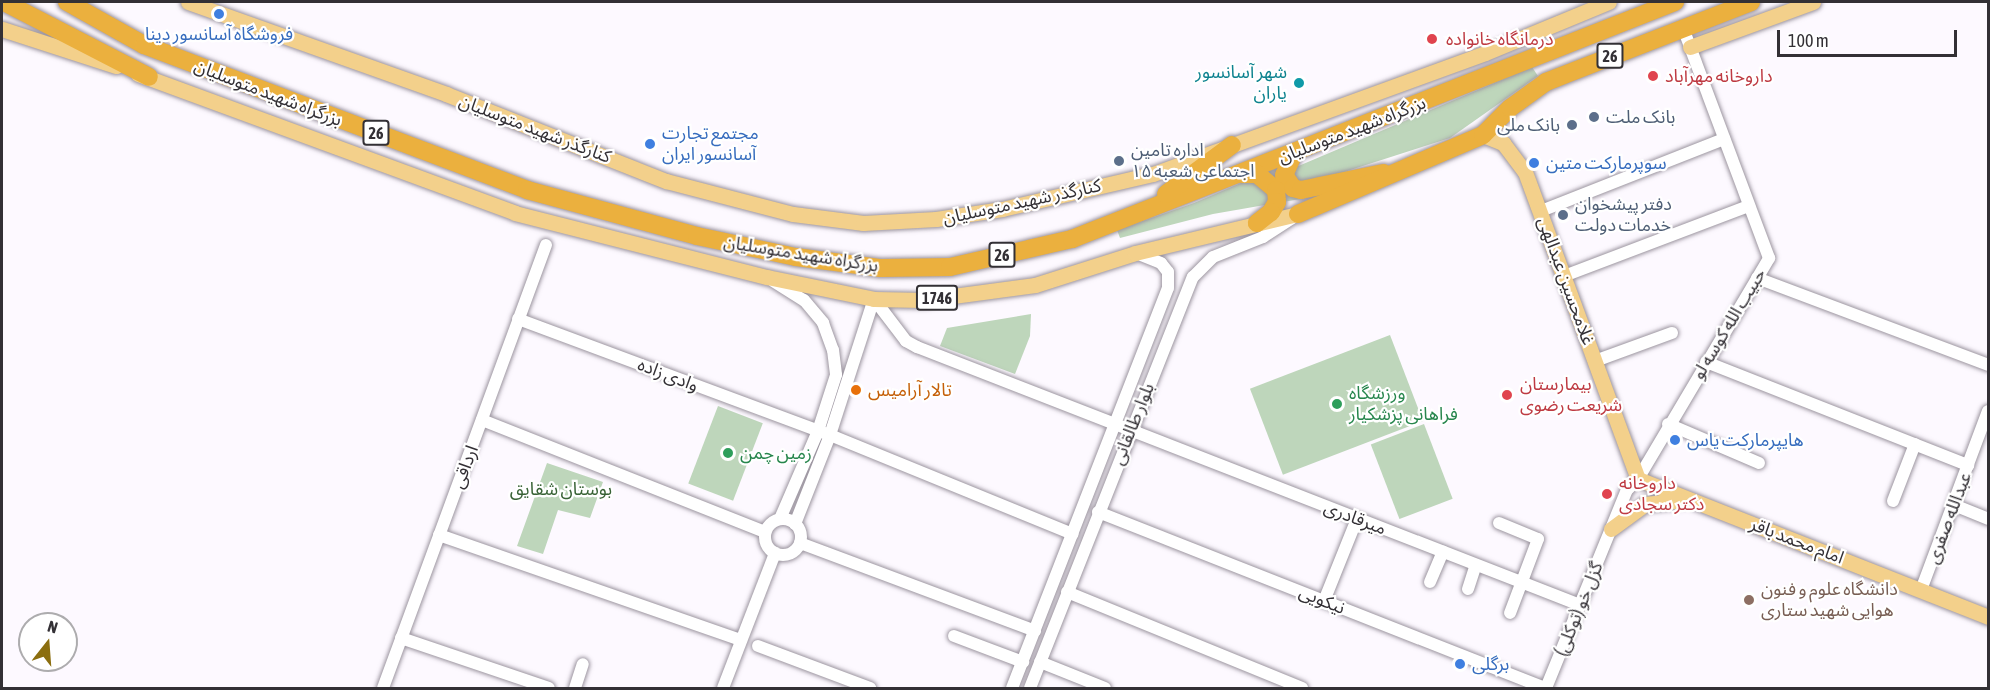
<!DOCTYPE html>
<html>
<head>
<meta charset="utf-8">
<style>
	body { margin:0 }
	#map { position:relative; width:1990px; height:690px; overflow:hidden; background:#fdf9ff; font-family:"Asap Condensed","Noto Sans Arabic",sans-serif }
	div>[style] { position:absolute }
	.green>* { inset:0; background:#bed6bb; transform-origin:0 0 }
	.roads { filter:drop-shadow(0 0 2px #9c95a0) drop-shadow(0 0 2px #9c95a0) }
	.minor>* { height:12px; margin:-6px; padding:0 6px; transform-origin:6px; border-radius:6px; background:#fff }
	.minor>.ring { margin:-6px; padding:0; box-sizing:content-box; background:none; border:12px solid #fff; border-radius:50% }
	.major>* { height:15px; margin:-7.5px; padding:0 7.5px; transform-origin:7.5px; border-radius:7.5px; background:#f3d08b }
	.highway>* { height:18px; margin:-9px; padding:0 9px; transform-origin:9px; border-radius:9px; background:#ebb03e }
	.dots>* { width:16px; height:16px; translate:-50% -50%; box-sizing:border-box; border:3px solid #fff; border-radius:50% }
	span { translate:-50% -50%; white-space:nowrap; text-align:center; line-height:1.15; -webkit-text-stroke:4.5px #fff; paint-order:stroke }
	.shield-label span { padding:2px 4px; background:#fff; border:2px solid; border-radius:4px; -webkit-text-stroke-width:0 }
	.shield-label { font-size:16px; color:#333035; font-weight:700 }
	.shop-label { font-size:18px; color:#366cbe }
	.left { translate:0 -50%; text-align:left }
	.health-label { font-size:18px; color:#be3a42 }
	.culture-label { font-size:18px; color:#0d838f }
	.right { translate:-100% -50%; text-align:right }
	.street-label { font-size:18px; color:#333035 }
	.service-label { font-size:18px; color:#4e5e75 }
	.food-label { font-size:18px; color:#c56008 }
	.leisure-label { font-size:18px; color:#27864d }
	.park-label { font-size:18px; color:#386235 }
	.education-label { font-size:18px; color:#785e54 }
	.frame { position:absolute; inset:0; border:3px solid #333035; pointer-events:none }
	.north { position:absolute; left:18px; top:612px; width:60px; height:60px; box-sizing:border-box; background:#fff; border:2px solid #adacae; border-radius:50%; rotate:17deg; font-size:16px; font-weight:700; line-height:24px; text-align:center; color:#333035 }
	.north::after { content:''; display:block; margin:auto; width:21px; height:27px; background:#8b6e0f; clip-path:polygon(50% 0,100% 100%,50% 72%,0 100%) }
	.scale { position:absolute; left:1777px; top:30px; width:180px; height:27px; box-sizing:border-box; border:3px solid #333035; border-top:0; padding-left:8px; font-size:18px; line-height:21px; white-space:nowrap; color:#333035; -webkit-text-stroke:4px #fff; paint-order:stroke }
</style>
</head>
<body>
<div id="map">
	<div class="green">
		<div style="clip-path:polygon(1532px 67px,1538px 76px,1450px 138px,1316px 181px,1295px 182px,1289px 170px)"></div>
		<div style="clip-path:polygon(1281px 166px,1278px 183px,1356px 180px,1306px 198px,1213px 214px,1120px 238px,1117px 230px,1194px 203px)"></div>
		<div style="clip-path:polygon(1031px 314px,1030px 336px,1015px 374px,940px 346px,947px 328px)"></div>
		<div style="left:1390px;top:335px;width:92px;height:150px;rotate:69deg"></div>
		<div style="left:718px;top:406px;width:48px;height:83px;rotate:21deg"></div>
		<div style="left:1424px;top:424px;width:80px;height:57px;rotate:69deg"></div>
		<div style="clip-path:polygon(547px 463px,603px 482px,590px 518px,558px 510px,543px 554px,517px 546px)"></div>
	</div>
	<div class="roads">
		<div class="minor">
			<div style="left:1541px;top:211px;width:197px;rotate:-21.5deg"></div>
			<div style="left:1564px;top:276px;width:197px;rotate:-20.8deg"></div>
			<div style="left:1757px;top:278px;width:247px;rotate:20.6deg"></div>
			<div style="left:773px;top:281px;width:36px;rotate:32deg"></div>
			<div style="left:804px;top:300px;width:30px;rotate:50deg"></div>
			<div style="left:823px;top:323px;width:29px;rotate:70deg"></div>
			<div style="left:833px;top:350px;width:25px;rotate:83deg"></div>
			<div style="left:836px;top:375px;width:59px;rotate:107.8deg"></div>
			<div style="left:818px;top:431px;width:96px;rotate:113.4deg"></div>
			<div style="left:874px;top:299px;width:53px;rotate:52.7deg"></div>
			<div style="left:906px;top:341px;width:13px;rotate:29deg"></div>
			<div style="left:917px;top:347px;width:711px;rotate:21.26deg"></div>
			<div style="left:518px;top:319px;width:333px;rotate:20.4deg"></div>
			<div style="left:830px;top:435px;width:262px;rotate:22.2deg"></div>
			<div style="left:1595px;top:361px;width:82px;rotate:-20deg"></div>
			<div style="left:1706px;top:362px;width:282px;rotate:21.5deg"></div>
			<div style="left:482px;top:420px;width:304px;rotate:21.6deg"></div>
			<div style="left:1668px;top:424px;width:99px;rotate:23.2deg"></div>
			<div style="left:1893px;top:501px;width:61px;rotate:-68.9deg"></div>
			<div style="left:1954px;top:505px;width:37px;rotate:22deg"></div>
			<div style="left:1098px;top:512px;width:480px;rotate:21.5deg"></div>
			<div class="ring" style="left:765px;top:519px;width:24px;height:24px"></div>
			<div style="left:1499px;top:523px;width:42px;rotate:22.3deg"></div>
			<div style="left:1538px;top:539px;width:79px;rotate:110.7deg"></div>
			<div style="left:795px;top:524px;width:96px;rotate:-68.5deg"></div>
			<div style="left:830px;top:435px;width:143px;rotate:-72.1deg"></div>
			<div style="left:439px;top:535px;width:319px;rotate:19.2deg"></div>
			<div style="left:800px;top:543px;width:251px;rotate:20.5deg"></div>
			<div style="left:1430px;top:582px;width:33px;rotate:-67deg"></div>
			<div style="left:1468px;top:589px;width:25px;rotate:-72deg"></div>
			<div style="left:1921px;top:590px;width:191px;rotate:-69.5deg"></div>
			<div style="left:1067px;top:592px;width:254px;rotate:22.2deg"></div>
			<div style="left:1324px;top:601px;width:88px;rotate:-68.1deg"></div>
			<div style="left:954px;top:636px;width:74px;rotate:20.6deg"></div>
			<div style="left:401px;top:638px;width:156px;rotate:18.7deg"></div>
			<div style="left:758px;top:646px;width:120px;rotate:20.6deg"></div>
			<div style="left:1040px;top:662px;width:70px;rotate:21.8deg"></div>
			<div style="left:383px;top:688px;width:472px;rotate:-69.8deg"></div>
			<div style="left:575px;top:688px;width:25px;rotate:-72deg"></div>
			<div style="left:723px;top:688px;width:145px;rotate:-68.9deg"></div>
			<div style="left:1012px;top:688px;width:429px;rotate:-68.7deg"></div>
			<div style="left:1168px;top:288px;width:16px;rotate:-90deg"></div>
			<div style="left:1168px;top:272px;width:11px;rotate:-128deg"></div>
			<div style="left:1161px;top:263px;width:27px;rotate:-158deg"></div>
			<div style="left:1030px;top:688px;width:442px;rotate:-68.4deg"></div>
			<div style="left:1193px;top:277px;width:28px;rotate:-45deg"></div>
			<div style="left:1213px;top:257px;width:54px;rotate:-21.8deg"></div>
			<div style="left:1263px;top:237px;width:35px;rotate:-33deg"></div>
			<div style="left:1546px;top:688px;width:214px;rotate:-67.8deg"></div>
			<div style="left:1627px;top:490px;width:16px;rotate:-45deg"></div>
			<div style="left:1638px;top:479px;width:257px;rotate:-59.3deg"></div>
			<div style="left:1769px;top:258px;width:246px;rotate:-110.5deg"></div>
		</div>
		<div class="major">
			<div style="left:188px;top:2px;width:274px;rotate:19.6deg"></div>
			<div style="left:446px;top:94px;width:237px;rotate:21.6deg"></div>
			<div style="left:666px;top:181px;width:131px;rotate:14.6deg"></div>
			<div style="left:793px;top:214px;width:71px;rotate:7.3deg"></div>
			<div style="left:863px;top:223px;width:73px;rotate:-3.1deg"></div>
			<div style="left:936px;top:219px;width:67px;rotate:-8.6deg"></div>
			<div style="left:1002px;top:209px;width:155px;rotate:-13.1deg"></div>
			<div style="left:1153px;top:174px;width:353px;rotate:-20deg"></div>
			<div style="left:1485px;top:53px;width:134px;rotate:-22.4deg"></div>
			<div style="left:2px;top:29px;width:120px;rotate:18deg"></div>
			<div style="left:1690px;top:47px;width:131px;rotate:-20.1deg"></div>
			<div style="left:138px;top:74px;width:402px;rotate:20.2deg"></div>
			<div style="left:515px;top:213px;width:260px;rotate:14.3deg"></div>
			<div style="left:767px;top:277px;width:109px;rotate:11.6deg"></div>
			<div style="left:874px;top:299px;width:49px;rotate:1.2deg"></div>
			<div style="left:923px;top:300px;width:113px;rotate:-7.6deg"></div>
			<div style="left:1035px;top:285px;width:105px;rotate:-17.7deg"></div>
			<div style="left:1135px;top:253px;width:168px;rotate:-13.5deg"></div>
			<div style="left:1483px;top:135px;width:22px;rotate:22deg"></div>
			<div style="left:1503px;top:143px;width:36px;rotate:53deg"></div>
			<div style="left:1525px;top:172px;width:327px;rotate:69.8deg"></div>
			<div style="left:1638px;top:479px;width:376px;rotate:21.5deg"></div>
			<div style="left:1611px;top:529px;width:42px;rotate:-36.3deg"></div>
			<div style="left:1645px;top:504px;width:38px;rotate:-6deg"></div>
		</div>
		<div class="highway">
			<div style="left:4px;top:2px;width:163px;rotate:27.3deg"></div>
			<div style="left:67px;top:2px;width:88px;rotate:29.2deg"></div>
			<div style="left:144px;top:45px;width:410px;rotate:20.7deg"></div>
			<div style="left:527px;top:190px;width:176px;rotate:15.1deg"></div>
			<div style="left:697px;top:236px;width:101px;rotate:12deg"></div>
			<div style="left:796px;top:257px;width:86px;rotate:7.4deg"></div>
			<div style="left:881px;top:268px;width:69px;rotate:-0.8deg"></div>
			<div style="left:950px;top:267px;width:125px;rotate:-12.9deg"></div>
			<div style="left:1072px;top:239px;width:648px;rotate:-21.46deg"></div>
			<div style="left:1294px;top:153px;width:24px;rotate:114deg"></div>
			<div style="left:1284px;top:175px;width:16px;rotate:55deg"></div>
			<div style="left:1293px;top:188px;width:8px;rotate:14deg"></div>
			<div style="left:1301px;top:190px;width:84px;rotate:-11.7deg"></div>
			<div style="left:1242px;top:174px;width:15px"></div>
			<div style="left:1257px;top:174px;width:25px;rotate:40deg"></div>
			<div style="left:1276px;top:190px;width:12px;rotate:85deg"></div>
			<div style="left:1277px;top:202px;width:12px;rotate:121deg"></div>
			<div style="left:1271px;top:212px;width:18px;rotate:142deg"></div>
			<div style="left:1166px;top:194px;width:82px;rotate:-36.6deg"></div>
			<div style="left:1298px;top:214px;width:201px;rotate:-23.1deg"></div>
			<div style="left:1483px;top:135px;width:38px;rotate:-45deg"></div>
			<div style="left:1510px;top:108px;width:44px;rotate:-35.8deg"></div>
			<div style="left:1546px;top:82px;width:220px;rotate:-21.3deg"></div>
		</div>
	</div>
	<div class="dots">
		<div style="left:219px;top:14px;background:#3f7fe0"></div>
		<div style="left:1432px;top:39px;background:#e0444e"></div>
		<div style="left:1653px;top:76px;background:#e0444e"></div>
		<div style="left:1299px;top:83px;background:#0f9aa8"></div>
		<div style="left:1594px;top:117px;background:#5c6f8a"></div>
		<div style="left:1572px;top:125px;background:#5c6f8a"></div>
		<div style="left:650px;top:144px;background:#3f7fe0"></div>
		<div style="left:1119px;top:161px;background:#5c6f8a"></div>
		<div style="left:1534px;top:163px;background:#3f7fe0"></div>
		<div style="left:1563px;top:215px;background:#5c6f8a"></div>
		<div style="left:856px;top:390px;background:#e8710a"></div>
		<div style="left:1507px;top:395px;background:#e0444e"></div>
		<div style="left:1337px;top:404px;background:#2e9e5b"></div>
		<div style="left:1675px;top:440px;background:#3f7fe0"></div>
		<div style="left:728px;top:453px;background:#2e9e5b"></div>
		<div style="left:1607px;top:494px;background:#e0444e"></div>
		<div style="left:1749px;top:600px;background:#8d6e63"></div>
		<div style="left:1460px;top:664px;background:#3f7fe0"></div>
	</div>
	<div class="shield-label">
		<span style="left:1610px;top:56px">26</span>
		<span style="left:376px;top:133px">26</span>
		<span style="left:1002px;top:255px">26</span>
		<span style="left:937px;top:298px">1746</span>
	</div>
	<div class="shop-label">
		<span style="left:219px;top:34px">فروشگاه آسانسور دینا</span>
		<span class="left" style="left:662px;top:144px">مجتمع تجارت<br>آسانسور ایران</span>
		<span class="left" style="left:1546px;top:163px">سوپرمارکت متین</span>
		<span class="left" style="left:1687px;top:440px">هایپرمارکت یاس</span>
		<span class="left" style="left:1472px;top:664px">برگلی</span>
	</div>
	<div class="health-label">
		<span class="left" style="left:1446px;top:39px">درمانگاه خانواده</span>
		<span class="left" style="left:1665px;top:76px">داروخانه مهرآباد</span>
		<span class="left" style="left:1520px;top:395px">بیمارستان<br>شریعت رضوی</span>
		<span class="left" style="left:1619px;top:494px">داروخانه<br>دکتر سجادی</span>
	</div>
	<div class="culture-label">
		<span class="right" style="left:1287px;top:83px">شهر آسانسور<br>یاران</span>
	</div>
	<div class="street-label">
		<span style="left:268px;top:93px;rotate:21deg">بزرگراه شهید متوسلیان</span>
		<span style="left:535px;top:129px;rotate:21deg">کنارگذر شهید متوسلیان</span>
		<span style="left:1352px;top:130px;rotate:-21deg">بزرگراه شهید متوسلیان</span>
		<span style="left:1022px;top:202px;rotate:-12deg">کنارگذر شهید متوسلیان</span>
		<span style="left:801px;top:254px;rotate:9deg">بزرگراه شهید متوسلیان</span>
		<span style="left:1566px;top:281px;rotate:70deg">غلامحسین عبدالهی</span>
		<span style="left:1729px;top:324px;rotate:-59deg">حبیب الله کوسه لو</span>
		<span style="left:668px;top:375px;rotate:21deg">وادی زاده</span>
		<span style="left:1133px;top:424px;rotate:-68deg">بلوار طالقانی</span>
		<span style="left:465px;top:467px;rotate:-69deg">ارداقی</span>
		<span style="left:1355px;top:518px;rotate:21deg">میرقادری</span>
		<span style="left:1949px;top:518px;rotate:-69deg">عبدالله صفری</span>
		<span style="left:1797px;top:541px;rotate:21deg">امام محمد باقر</span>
		<span style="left:1322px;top:600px;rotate:22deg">نیکویی</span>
		<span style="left:1579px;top:609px;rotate:-68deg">گزل خو (توکلی)</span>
	</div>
	<div class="service-label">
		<span class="left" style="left:1606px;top:117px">بانک ملت</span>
		<span class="right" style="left:1560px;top:125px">بانک ملی</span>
		<span class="left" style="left:1131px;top:161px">اداره تامین<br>اجتماعی شعبه ۱۵</span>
		<span class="left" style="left:1575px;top:215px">دفتر پیشخوان<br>خدمات دولت</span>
	</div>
	<div class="food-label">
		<span class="left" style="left:868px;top:390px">تالار آرامیس</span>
	</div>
	<div class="leisure-label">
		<span class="left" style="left:1349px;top:404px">ورزشگاه<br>فراهانی پزشکیار</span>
		<span class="left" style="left:740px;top:453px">زمین چمن</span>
	</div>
	<div class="park-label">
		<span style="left:561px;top:489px">بوستان شقایق</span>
	</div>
	<div class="education-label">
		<span class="left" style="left:1761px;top:600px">دانشگاه علوم و فنون<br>هوایی شهید ستاری</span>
	</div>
	<div class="frame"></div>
	<div class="north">N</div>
	<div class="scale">100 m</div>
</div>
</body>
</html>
